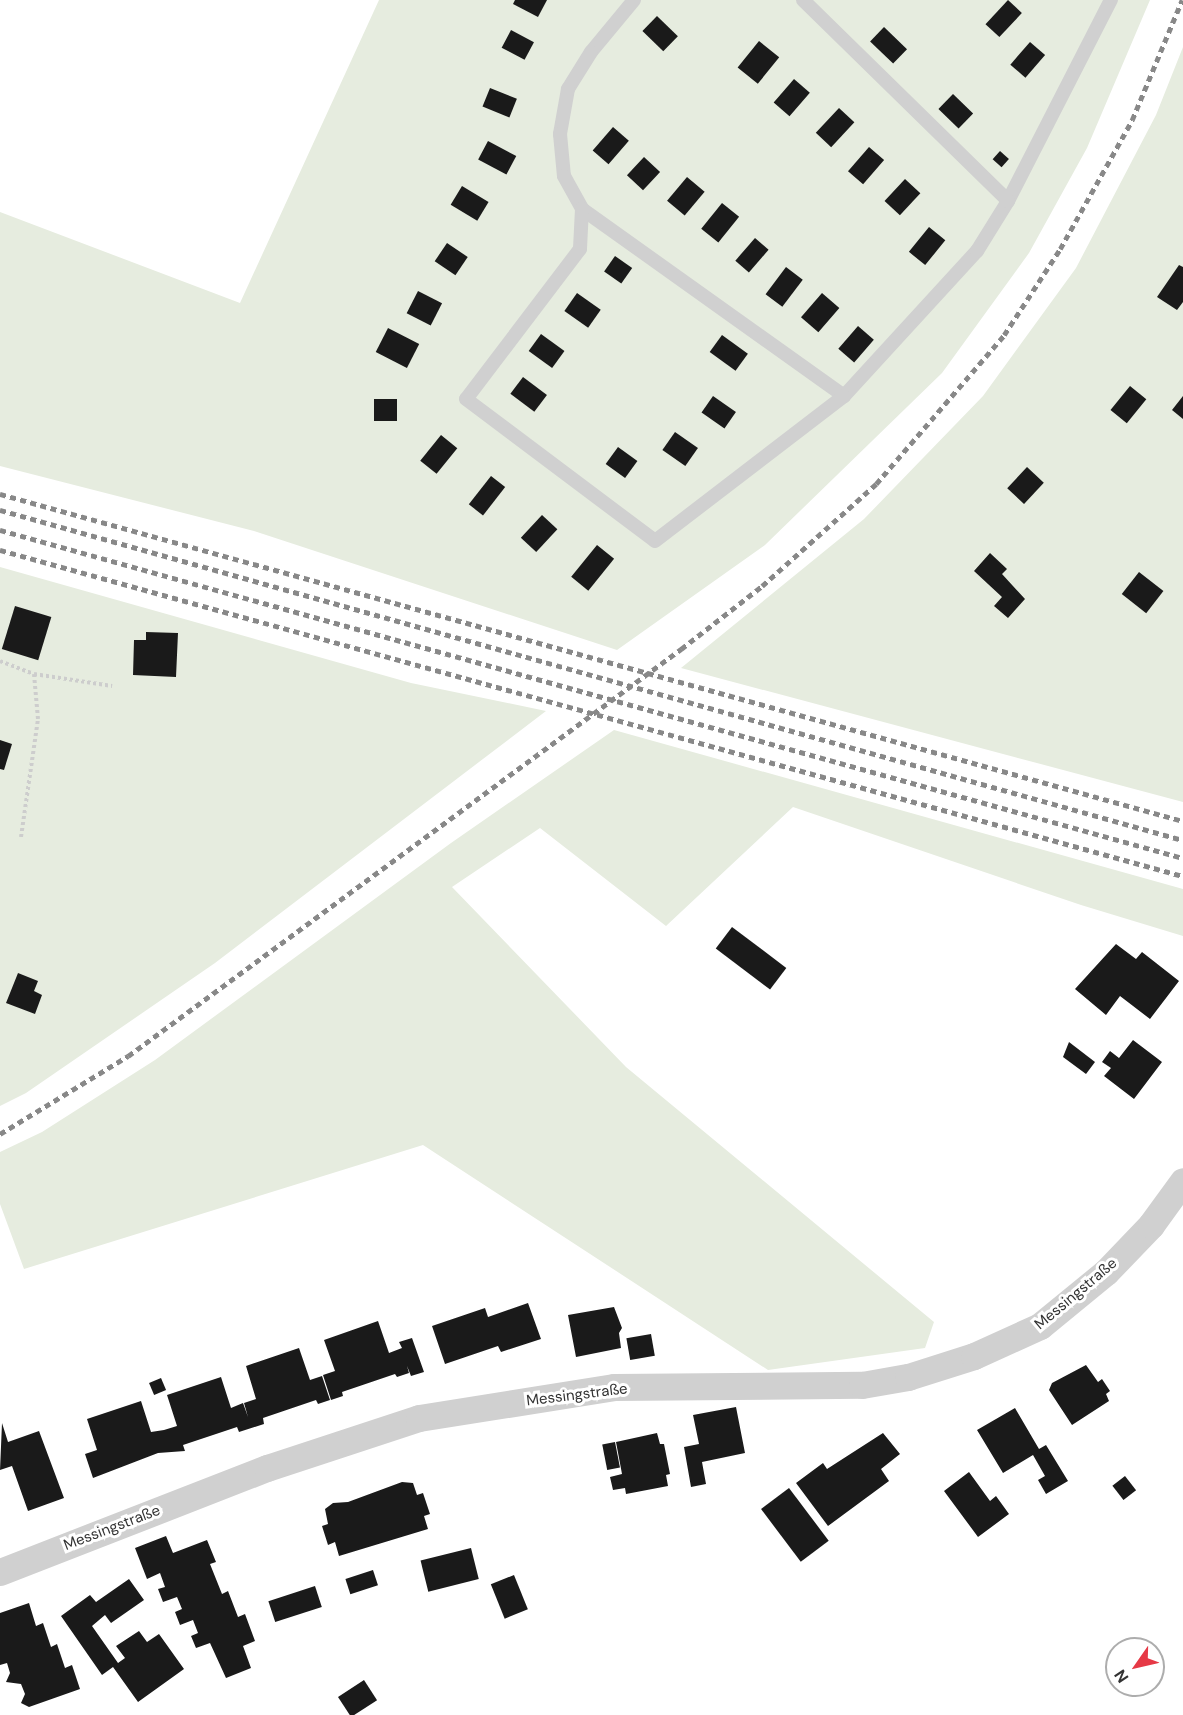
<!DOCTYPE html>
<html>
<head>
<meta charset="utf-8">
<style>
	body { margin:0 }
	#map { position:relative; width:1183px; height:1715px; overflow:hidden; background:#fff; font-family:"DM Sans",sans-serif }
	div>[style] { position:absolute }
	.green>* { inset:0; background:#e6ecdf }
	.building>* { inset:0; background:#1a1a1a; transform-origin:0 0 }
	.path>* { height:4px; margin-top:-2px; transform-origin:0; background:repeating-linear-gradient(90deg,#cdcdcd 0 3px,transparent 0 6px) }
	.lane>* { height:14px; margin:-7px; padding:0 7px; transform-origin:7px; border-radius:7px; background:#d0d0d0 }
	.street>* { height:27px; margin:-13.5px; padding:0 13.5px; transform-origin:13.5px; border-radius:13.5px; background:#d0d0d0 }
	.rail>* { height:4.5px; margin-top:-2.25px; transform-origin:0; background:repeating-linear-gradient(90deg,#888 0 6px,transparent 0 10.5px) }
	span { translate:-50% -50%; white-space:nowrap; text-align:center; line-height:1.15; -webkit-text-stroke:6px #fff; paint-order:stroke }
	.street-label { font-size:15px; color:#333 }
	.north { position:absolute; left:1105px; top:1637px; width:60px; height:60px; box-sizing:border-box; background:#fff; border:2px solid #adadad; border-radius:50%; rotate:236deg; font-size:16px; font-weight:700; line-height:24px; text-align:center; color:#333 }
	.north::after { content:''; display:block; margin:auto; width:21px; height:27px; background:#e63946; clip-path:polygon(50% 0,100% 100%,50% 72%,0 100%) }
</style>
</head>
<body>
<div id="map">
	<div class="green">
		<div style="clip-path:polygon(379px 0,1150px 0,1087px 148px,1029px 253px,942px 373px,765px 545px,617px 650px,254px 531px,0 466px,0 212px,240px 303px)"></div>
		<div style="clip-path:polygon(1183px 47px,1183px 802px,681px 668px,864px 519px,983px 396px,1076px 268px,1156px 115px)"></div>
		<div style="clip-path:polygon(0 567px,411px 683px,546px 711px,215px 963px,26px 1093px,0 1106px)"></div>
		<div style="clip-path:polygon(614px 730px,1183px 889px,1183px 936px,1081px 905px,793px 807px,666px 926px,540px 828px,452px 887px,626px 1067px,934px 1322px,925px 1348px,768px 1370px,423px 1145px,24px 1269px,0 1204px,0 1152px,42px 1132px,155px 1060px,451px 843px)"></div>
	</div>
	<div class="building">
		<div style="clip-path:polygon(515px 0,547px 0,538px 17px,513px 4px)"></div>
		<div style="left:1008px;top:0;width:19px;height:33px;rotate:43deg"></div>
		<div style="left:657px;top:16px;width:29px;height:21px;rotate:44deg"></div>
		<div style="left:884px;top:27px;width:32px;height:20px;rotate:44deg"></div>
		<div style="left:511px;top:30px;width:26px;height:20px;rotate:28deg"></div>
		<div style="left:759px;top:41px;width:26px;height:34px;rotate:39deg"></div>
		<div style="left:1030px;top:42px;width:20px;height:30px;rotate:41deg"></div>
		<div style="left:794px;top:79px;width:21px;height:31px;rotate:41deg"></div>
		<div style="left:490px;top:88px;width:29px;height:20px;rotate:22deg"></div>
		<div style="left:953px;top:94px;width:28px;height:21px;rotate:44deg"></div>
		<div style="left:839px;top:108px;width:21px;height:34px;rotate:43deg"></div>
		<div style="left:613px;top:127px;width:21px;height:31px;rotate:41deg"></div>
		<div style="left:488px;top:141px;width:32px;height:21px;rotate:28deg"></div>
		<div style="left:869px;top:147px;width:20px;height:32px;rotate:41deg"></div>
		<div style="left:1000px;top:151px;width:12px;height:11px;rotate:42deg"></div>
		<div style="left:644px;top:157px;width:22px;height:25px;rotate:43deg"></div>
		<div style="left:687px;top:177px;width:23px;height:31px;rotate:40deg"></div>
		<div style="left:905px;top:179px;width:21px;height:30px;rotate:43deg"></div>
		<div style="left:462px;top:186px;width:31px;height:22px;rotate:31deg"></div>
		<div style="left:722px;top:203px;width:22px;height:33px;rotate:39deg"></div>
		<div style="left:929px;top:227px;width:21px;height:32px;rotate:39deg"></div>
		<div style="left:755px;top:238px;width:18px;height:30px;rotate:41deg"></div>
		<div style="left:447px;top:243px;width:25px;height:22px;rotate:34deg"></div>
		<div style="left:615px;top:256px;width:21px;height:19px;rotate:35deg"></div>
		<div style="clip-path:polygon(1179px 265px,1183px 267px,1183px 302px,1177px 310px,1157px 297px)"></div>
		<div style="left:786px;top:267px;width:21px;height:34px;rotate:37deg"></div>
		<div style="left:418px;top:291px;width:27px;height:25px;rotate:27deg"></div>
		<div style="left:577px;top:293px;width:29px;height:22px;rotate:35deg"></div>
		<div style="left:822px;top:293px;width:23px;height:32px;rotate:41deg"></div>
		<div style="left:858px;top:326px;width:21px;height:30px;rotate:41deg"></div>
		<div style="left:388px;top:328px;width:35px;height:27px;rotate:27deg"></div>
		<div style="left:541px;top:334px;width:29px;height:21px;rotate:36deg"></div>
		<div style="left:722px;top:335px;width:32px;height:21px;rotate:36deg"></div>
		<div style="left:523px;top:377px;width:30px;height:21px;rotate:37deg"></div>
		<div style="left:1130px;top:386px;width:21px;height:31px;rotate:39deg"></div>
		<div style="left:713px;top:396px;width:28px;height:20px;rotate:35deg"></div>
		<div style="clip-path:polygon(1183px 396px,1183px 419px,1172px 410px)"></div>
		<div style="left:397px;top:399px;width:22px;height:23px;rotate:90deg"></div>
		<div style="left:675px;top:432px;width:28px;height:22px;rotate:35deg"></div>
		<div style="left:441px;top:435px;width:21px;height:33px;rotate:39deg"></div>
		<div style="left:618px;top:447px;width:24px;height:21px;rotate:36deg"></div>
		<div style="left:1027px;top:467px;width:23px;height:29px;rotate:43deg"></div>
		<div style="left:491px;top:476px;width:18px;height:36px;rotate:38deg"></div>
		<div style="left:542px;top:515px;width:21px;height:31px;rotate:43deg"></div>
		<div style="left:597px;top:545px;width:22px;height:41px;rotate:39deg"></div>
		<div style="clip-path:polygon(990px 553px,1007px 569px,1002px 574px,1025px 599px,1008px 618px,994px 606px,1002px 597px,974px 571px)"></div>
		<div style="left:1139px;top:572px;width:31px;height:28px;rotate:38deg"></div>
		<div style="left:15px;top:606px;width:38px;height:45px;rotate:17deg"></div>
		<div style="clip-path:polygon(146px 632px,178px 633px,176px 677px,133px 675px,134px 640px,146px 640px)"></div>
		<div style="clip-path:polygon(0 740px,12px 744px,4px 770px,0 769px)"></div>
		<div style="left:732px;top:927px;width:68px;height:27px;rotate:37deg"></div>
		<div style="clip-path:polygon(1116px 944px,1136px 959px,1142px 952px,1179px 981px,1150px 1019px,1120px 996px,1106px 1015px,1075px 989px)"></div>
		<div style="clip-path:polygon(18px 973px,38px 981px,34px 991px,42px 995px,35px 1014px,6px 1003px)"></div>
		<div style="clip-path:polygon(1133px 1040px,1162px 1062px,1134px 1099px,1104px 1076px,1111px 1068px,1102px 1062px,1110px 1051px,1119px 1058px)"></div>
		<div style="clip-path:polygon(1069px 1042px,1095px 1062px,1086px 1074px,1063px 1057px)"></div>
		<div style="clip-path:polygon(528px 1303px,541px 1339px,501px 1352px,498px 1346px,445px 1364px,432px 1326px,485px 1308px,488px 1317px)"></div>
		<div style="clip-path:polygon(614px 1307px,622px 1328px,619px 1333px,621px 1348px,576px 1357px,568px 1315px)"></div>
		<div style="clip-path:polygon(378px 1321px,389px 1353px,402px 1348px,399px 1342px,412px 1338px,424px 1372px,411px 1376px,407px 1366px,409px 1373px,397px 1377px,395px 1374px,342px 1392px,343px 1396px,331px 1400px,323px 1375px,335px 1371px,324px 1340px)"></div>
		<div style="left:651px;top:1334px;width:22px;height:25px;rotate:80deg"></div>
		<div style="clip-path:polygon(299px 1348px,310px 1380px,322px 1376px,330px 1400px,318px 1404px,316px 1400px,263px 1418px,264px 1424px,239px 1432px,237px 1427px,183px 1445px,185px 1451px,158px 1453px,93px 1478px,85px 1454px,97px 1450px,87px 1419px,141px 1401px,151px 1432px,164px 1430px,177px 1426px,167px 1395px,221px 1377px,231px 1408px,243px 1403px,248px 1417px,244px 1403px,256px 1399px,246px 1366px)"></div>
		<div style="clip-path:polygon(1086px 1365px,1098px 1382px,1102px 1379px,1110px 1391px,1106px 1394px,1109px 1401px,1072px 1425px,1049px 1390px,1052px 1383px)"></div>
		<div style="left:161px;top:1378px;width:13px;height:13px;rotate:67deg"></div>
		<div style="clip-path:polygon(736px 1407px,745px 1453px,702px 1462px,706px 1484px,691px 1487px,684px 1447px,699px 1444px,693px 1415px)"></div>
		<div style="clip-path:polygon(1015px 1408px,1039px 1449px,1046px 1445px,1068px 1481px,1046px 1494px,1038px 1480px,1045px 1476px,1033px 1455px,1003px 1473px,977px 1430px)"></div>
		<div style="clip-path:polygon(2px 1423px,8px 1442px,39px 1431px,64px 1498px,28px 1511px,12px 1466px,0 1470px)"></div>
		<div style="clip-path:polygon(657px 1433px,660px 1444px,664px 1444px,670px 1474px,666px 1475px,668px 1486px,626px 1494px,625px 1488px,613px 1490px,610px 1477px,622px 1474px,616px 1442px)"></div>
		<div style="clip-path:polygon(883px 1433px,900px 1454px,881px 1469px,889px 1481px,828px 1526px,796px 1483px,823px 1463px,827px 1469px)"></div>
		<div style="left:615px;top:1442px;width:26px;height:13px;rotate:79deg"></div>
		<div style="clip-path:polygon(969px 1472px,990px 1501px,996px 1496px,1009px 1514px,978px 1537px,944px 1491px)"></div>
		<div style="left:1125px;top:1476px;width:18px;height:16px;rotate:52deg"></div>
		<div style="clip-path:polygon(402px 1482px,413px 1483px,417px 1495px,423px 1493px,430px 1514px,424px 1516px,428px 1529px,339px 1556px,335px 1542px,328px 1545px,322px 1526px,328px 1524px,325px 1509px,333px 1503px,348px 1502px)"></div>
		<div style="left:789px;top:1488px;width:66px;height:35px;rotate:53deg"></div>
		<div style="clip-path:polygon(166px 1536px,173px 1553px,207px 1540px,216px 1562px,210px 1564px,222px 1594px,228px 1591px,238px 1617px,245px 1614px,255px 1641px,243px 1646px,251px 1668px,226px 1678px,210px 1643px,196px 1648px,191px 1636px,198px 1633px,193px 1620px,180px 1625px,175px 1612px,182px 1609px,177px 1597px,163px 1602px,158px 1589px,165px 1587px,160px 1573px,147px 1579px,135px 1548px)"></div>
		<div style="left:471px;top:1548px;width:32px;height:52px;rotate:76deg"></div>
		<div style="left:373px;top:1570px;width:16px;height:29px;rotate:72deg"></div>
		<div style="left:514px;top:1575px;width:37px;height:25px;rotate:68deg"></div>
		<div style="clip-path:polygon(129px 1579px,144px 1600px,111px 1623px,105px 1615px,92px 1626px,118px 1663px,125px 1658px,116px 1646px,139px 1631px,147px 1642px,159px 1634px,184px 1669px,138px 1702px,113px 1667px,102px 1675px,61px 1616px,90px 1595px,96px 1602px)"></div>
		<div style="left:315px;top:1586px;width:22px;height:49px;rotate:72deg"></div>
		<div style="clip-path:polygon(29px 1603px,36px 1626px,43px 1623px,51px 1647px,57px 1644px,65px 1668px,72px 1665px,80px 1689px,29px 1707px,21px 1703px,25px 1694px,21px 1684px,6px 1682px,10px 1673px,7px 1663px,0 1665px,0 1613px)"></div>
		<div style="left:364px;top:1680px;width:24px;height:31px;rotate:57deg"></div>
	</div>
	<div class="path">
		<div style="left:0;top:661px;width:36px;rotate:21deg"></div>
		<div style="left:34px;top:674px;width:79px;rotate:8.7deg"></div>
		<div style="left:21px;top:837px;width:119px;rotate:-81.8deg"></div>
		<div style="left:38px;top:719px;width:45px;rotate:-95.1deg"></div>
	</div>
	<div class="lane">
		<div style="left:634px;top:0;width:67px;rotate:129.6deg"></div>
		<div style="left:591px;top:52px;width:44px;rotate:121.9deg"></div>
		<div style="left:568px;top:89px;width:46px;rotate:100.1deg"></div>
		<div style="left:560px;top:134px;width:42px;rotate:84.6deg"></div>
		<div style="left:564px;top:176px;width:38px;rotate:61deg"></div>
		<div style="left:582px;top:209px;width:322px;rotate:35.5deg"></div>
		<div style="left:844px;top:396px;width:197px;rotate:-47.5deg"></div>
		<div style="left:977px;top:251px;width:59px;rotate:-58.2deg"></div>
		<div style="left:1008px;top:201px;width:226px;rotate:-62.9deg"></div>
		<div style="left:803px;top:0;width:287px;rotate:44.4deg"></div>
		<div style="left:582px;top:209px;width:40px;rotate:92.9deg"></div>
		<div style="left:580px;top:249px;width:188px;rotate:127.2deg"></div>
		<div style="left:466px;top:399px;width:236px;rotate:36.9deg"></div>
		<div style="left:655px;top:541px;width:238px;rotate:-37.5deg"></div>
	</div>
	<div class="street">
		<div style="left:0;top:1572px;width:287px;rotate:-21.3deg"></div>
		<div style="left:267px;top:1468px;width:160px;rotate:-18.2deg"></div>
		<div style="left:419px;top:1418px;width:197px;rotate:-9deg"></div>
		<div style="left:614px;top:1387px;width:248px;rotate:-0.5deg"></div>
		<div style="left:862px;top:1385px;width:47px;rotate:-9.9deg"></div>
		<div style="left:908px;top:1377px;width:69px;rotate:-17.7deg"></div>
		<div style="left:974px;top:1356px;width:72px;rotate:-24.4deg"></div>
		<div style="left:1040px;top:1326px;width:85px;rotate:-39.3deg"></div>
		<div style="left:1106px;top:1272px;width:65px;rotate:-46.2deg"></div>
		<div style="left:1151px;top:1225px;width:54px;rotate:-54deg"></div>
	</div>
	<div class="rail">
		<div style="left:0;top:494px;width:1227px;rotate:15.45deg"></div>
		<div style="left:0;top:510px;width:1228px;rotate:15.59deg"></div>
		<div style="left:0;top:530px;width:1228px;rotate:15.5deg"></div>
		<div style="left:0;top:550px;width:1227px;rotate:15.41deg"></div>
		<div style="left:0;top:1134px;width:150px;rotate:-31.4deg"></div>
		<div style="left:128px;top:1056px;width:687px;rotate:-36.35deg"></div>
		<div style="left:681px;top:649px;width:103px;rotate:-37.9deg"></div>
		<div style="left:762px;top:586px;width:153px;rotate:-41.8deg"></div>
		<div style="left:876px;top:484px;width:196px;rotate:-49.3deg"></div>
		<div style="left:1004px;top:335px;width:103px;rotate:-56.9deg"></div>
		<div style="left:1060px;top:249px;width:148px;rotate:-60.8deg"></div>
		<div style="left:1132px;top:120px;width:130px;rotate:-67.4deg"></div>
	</div>
	<div class="street-label">
		<span style="left:1076px;top:1294px;rotate:-40deg">Messingstraße</span>
		<span style="left:577px;top:1395px;rotate:-7deg">Messingstraße</span>
		<span style="left:112px;top:1528px;rotate:-21deg">Messingstraße</span>
	</div>
	<div class="north">N</div>
</div>
</body>
</html>
